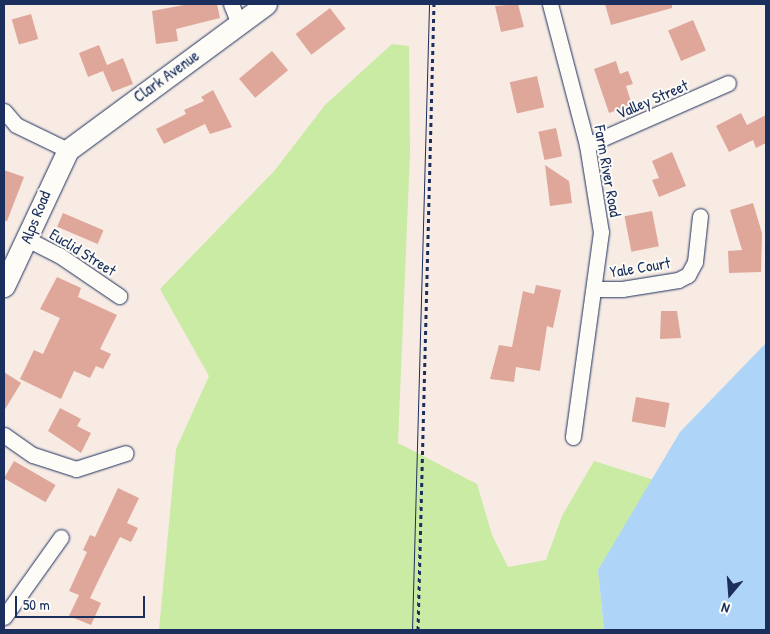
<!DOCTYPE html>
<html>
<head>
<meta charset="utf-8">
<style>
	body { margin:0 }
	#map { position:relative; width:770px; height:634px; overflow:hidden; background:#f7ebe4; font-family:"Patrick Hand",sans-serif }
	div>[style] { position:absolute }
	.green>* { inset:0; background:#c9eba4 }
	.water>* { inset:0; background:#aed5f8 }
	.building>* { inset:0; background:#dfa799; transform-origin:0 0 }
	.path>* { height:3px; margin-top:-1.5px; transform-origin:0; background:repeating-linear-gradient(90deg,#1b2f5e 0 4px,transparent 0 8px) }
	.roads { filter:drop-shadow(0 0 1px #1b2f5e) drop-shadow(0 0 1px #1b2f5e) }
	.street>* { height:15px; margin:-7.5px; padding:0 7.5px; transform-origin:7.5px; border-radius:7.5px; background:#fdfcf7 }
	.secondary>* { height:21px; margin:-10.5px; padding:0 10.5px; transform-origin:10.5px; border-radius:10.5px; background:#fdfcf7 }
	.tram>* { height:1px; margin:-0.5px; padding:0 0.5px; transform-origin:0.5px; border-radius:0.5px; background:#1b2f5e }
	span { translate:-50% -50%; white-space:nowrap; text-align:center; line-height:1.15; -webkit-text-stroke:4px #fdfcf7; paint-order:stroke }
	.street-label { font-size:16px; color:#1b2f5e }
	.frame { position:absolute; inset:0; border:5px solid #1b2f5e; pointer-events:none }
	.north { position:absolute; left:705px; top:569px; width:50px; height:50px; -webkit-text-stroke:4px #fdfcf7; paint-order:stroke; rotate:198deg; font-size:14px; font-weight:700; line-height:20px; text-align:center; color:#1b2f5e }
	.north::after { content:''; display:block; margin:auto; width:18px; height:22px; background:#1b2f5e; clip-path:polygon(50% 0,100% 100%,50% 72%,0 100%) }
	.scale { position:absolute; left:15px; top:596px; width:130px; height:22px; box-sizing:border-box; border:2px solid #1b2f5e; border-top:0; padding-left:6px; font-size:15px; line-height:18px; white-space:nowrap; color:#1b2f5e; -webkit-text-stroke:4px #fdfcf7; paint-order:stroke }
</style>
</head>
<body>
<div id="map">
	<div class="green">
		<div style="clip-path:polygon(392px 44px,409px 46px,410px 153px,398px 443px,477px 484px,492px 535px,508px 567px,546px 560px,562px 516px,594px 461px,654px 480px,598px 570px,604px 630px,159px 630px,176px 449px,209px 376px,160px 289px,275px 170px,325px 105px)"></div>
	</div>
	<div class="water">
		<div style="clip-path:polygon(766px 343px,766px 630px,604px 630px,598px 570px,680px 432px)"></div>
	</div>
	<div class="building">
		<div style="clip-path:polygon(189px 4px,217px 4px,220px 18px,176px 29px,178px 41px,156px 44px,152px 11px)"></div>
		<div style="clip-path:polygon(518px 4px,524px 27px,501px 32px,495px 6px)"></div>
		<div style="clip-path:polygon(605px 4px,672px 4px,672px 8px,611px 25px)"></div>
		<div style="left:330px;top:8px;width:26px;height:43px;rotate:53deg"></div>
		<div style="left:31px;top:14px;width:26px;height:20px;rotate:74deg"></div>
		<div style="left:693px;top:20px;width:33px;height:27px;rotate:67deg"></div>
		<div style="clip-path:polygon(99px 45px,107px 65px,123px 58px,133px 84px,112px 92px,103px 71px,88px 77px,79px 53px)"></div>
		<div style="left:272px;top:51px;width:25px;height:43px;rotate:50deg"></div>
		<div style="clip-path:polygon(616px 61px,620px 74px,628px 71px,633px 84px,626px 86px,632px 105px,609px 113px,594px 69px)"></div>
		<div style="left:537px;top:76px;width:32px;height:28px;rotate:77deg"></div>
		<div style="clip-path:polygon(213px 90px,232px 127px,210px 134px,205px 124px,164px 144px,156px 129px,186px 114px,184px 110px,204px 101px,201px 97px)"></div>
		<div style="clip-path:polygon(741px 113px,747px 125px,766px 115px,766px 143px,756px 148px,753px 140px,729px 152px,716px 126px)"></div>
		<div style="left:556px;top:128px;width:29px;height:18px;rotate:78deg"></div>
		<div style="clip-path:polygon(672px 152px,686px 186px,659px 197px,652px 180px,659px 178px,652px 161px)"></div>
		<div style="clip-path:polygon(545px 165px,569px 181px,572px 203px,550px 206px)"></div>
		<div style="clip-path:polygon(4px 170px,24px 177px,7px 221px,4px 221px)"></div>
		<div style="clip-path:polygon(753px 203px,762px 233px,761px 272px,729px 273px,728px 251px,742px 250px,730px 210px)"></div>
		<div style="left:652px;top:211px;width:36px;height:28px;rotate:79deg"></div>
		<div style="left:63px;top:213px;width:44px;height:15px;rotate:23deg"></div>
		<div style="clip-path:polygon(57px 277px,81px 288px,78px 297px,117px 315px,100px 349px,111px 354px,103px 369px,96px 366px,90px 378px,74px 371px,61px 399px,20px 379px,34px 350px,43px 354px,60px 318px,40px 309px)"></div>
		<div style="clip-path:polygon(536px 285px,561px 290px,553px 328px,547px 326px,540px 371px,516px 367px,514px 382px,490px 379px,499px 345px,512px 347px,523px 291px,534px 294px)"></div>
		<div style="clip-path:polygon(661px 311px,677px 311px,681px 338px,660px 339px)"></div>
		<div style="clip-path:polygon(4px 372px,21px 383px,4px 411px)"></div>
		<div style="left:636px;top:397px;width:34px;height:25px;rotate:10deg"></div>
		<div style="clip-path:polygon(60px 408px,81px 419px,77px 426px,91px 433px,81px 453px,48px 431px)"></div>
		<div style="left:14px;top:461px;width:48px;height:20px;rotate:30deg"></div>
		<div style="clip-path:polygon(118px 488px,139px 498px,127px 523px,138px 528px,131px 542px,120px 537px,104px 569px,90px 598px,101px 603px,91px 625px,69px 616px,79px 595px,69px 591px,87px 552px,83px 550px,90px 535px,95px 537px)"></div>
	</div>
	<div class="path">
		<div style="left:418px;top:630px;width:626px;rotate:-88.54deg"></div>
	</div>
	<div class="roads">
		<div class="street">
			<div style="left:231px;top:4px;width:22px;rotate:68deg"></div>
			<div style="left:550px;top:4px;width:146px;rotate:75.3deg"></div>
			<div style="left:587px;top:145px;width:88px;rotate:80.9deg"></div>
			<div style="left:601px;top:232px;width:207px;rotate:97.8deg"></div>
			<div style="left:4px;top:111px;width:18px;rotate:49deg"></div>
			<div style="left:16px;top:125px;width:58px;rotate:25.7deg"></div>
			<div style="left:587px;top:145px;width:154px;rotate:-23.7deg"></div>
			<div style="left:27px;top:239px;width:36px;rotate:27deg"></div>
			<div style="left:59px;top:255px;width:73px;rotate:34.3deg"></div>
			<div style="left:595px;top:289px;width:27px"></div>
			<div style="left:622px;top:289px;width:57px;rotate:-9.1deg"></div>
			<div style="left:678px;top:280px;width:11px;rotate:-27deg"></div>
			<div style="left:688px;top:275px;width:15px;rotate:-62deg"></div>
			<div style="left:695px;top:262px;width:46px;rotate:-83.8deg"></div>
			<div style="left:4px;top:435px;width:35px;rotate:35deg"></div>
			<div style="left:33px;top:455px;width:45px;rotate:18deg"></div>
			<div style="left:76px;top:469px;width:52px;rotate:-17.7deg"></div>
			<div style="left:4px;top:617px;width:98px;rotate:-54.5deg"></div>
		</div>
		<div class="secondary">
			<div style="left:4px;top:286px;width:150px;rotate:-64.8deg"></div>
			<div style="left:68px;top:150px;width:246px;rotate:-36.4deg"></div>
		</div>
	</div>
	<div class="tram">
		<div style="left:412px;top:630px;width:626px;rotate:-88.44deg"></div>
	</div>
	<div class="street-label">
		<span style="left:166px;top:76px;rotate:-36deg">Clark Avenue</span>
		<span style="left:652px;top:99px;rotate:-23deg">Valley Street</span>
		<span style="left:608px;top:171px;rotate:80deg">Farm River Road</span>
		<span style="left:35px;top:217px;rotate:-68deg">Alps Road</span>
		<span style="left:83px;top:252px;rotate:32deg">Euclid Street</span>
		<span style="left:640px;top:267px;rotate:-9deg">Yale Court</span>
	</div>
	<div class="frame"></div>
	<div class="north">N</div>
	<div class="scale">50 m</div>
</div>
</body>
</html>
